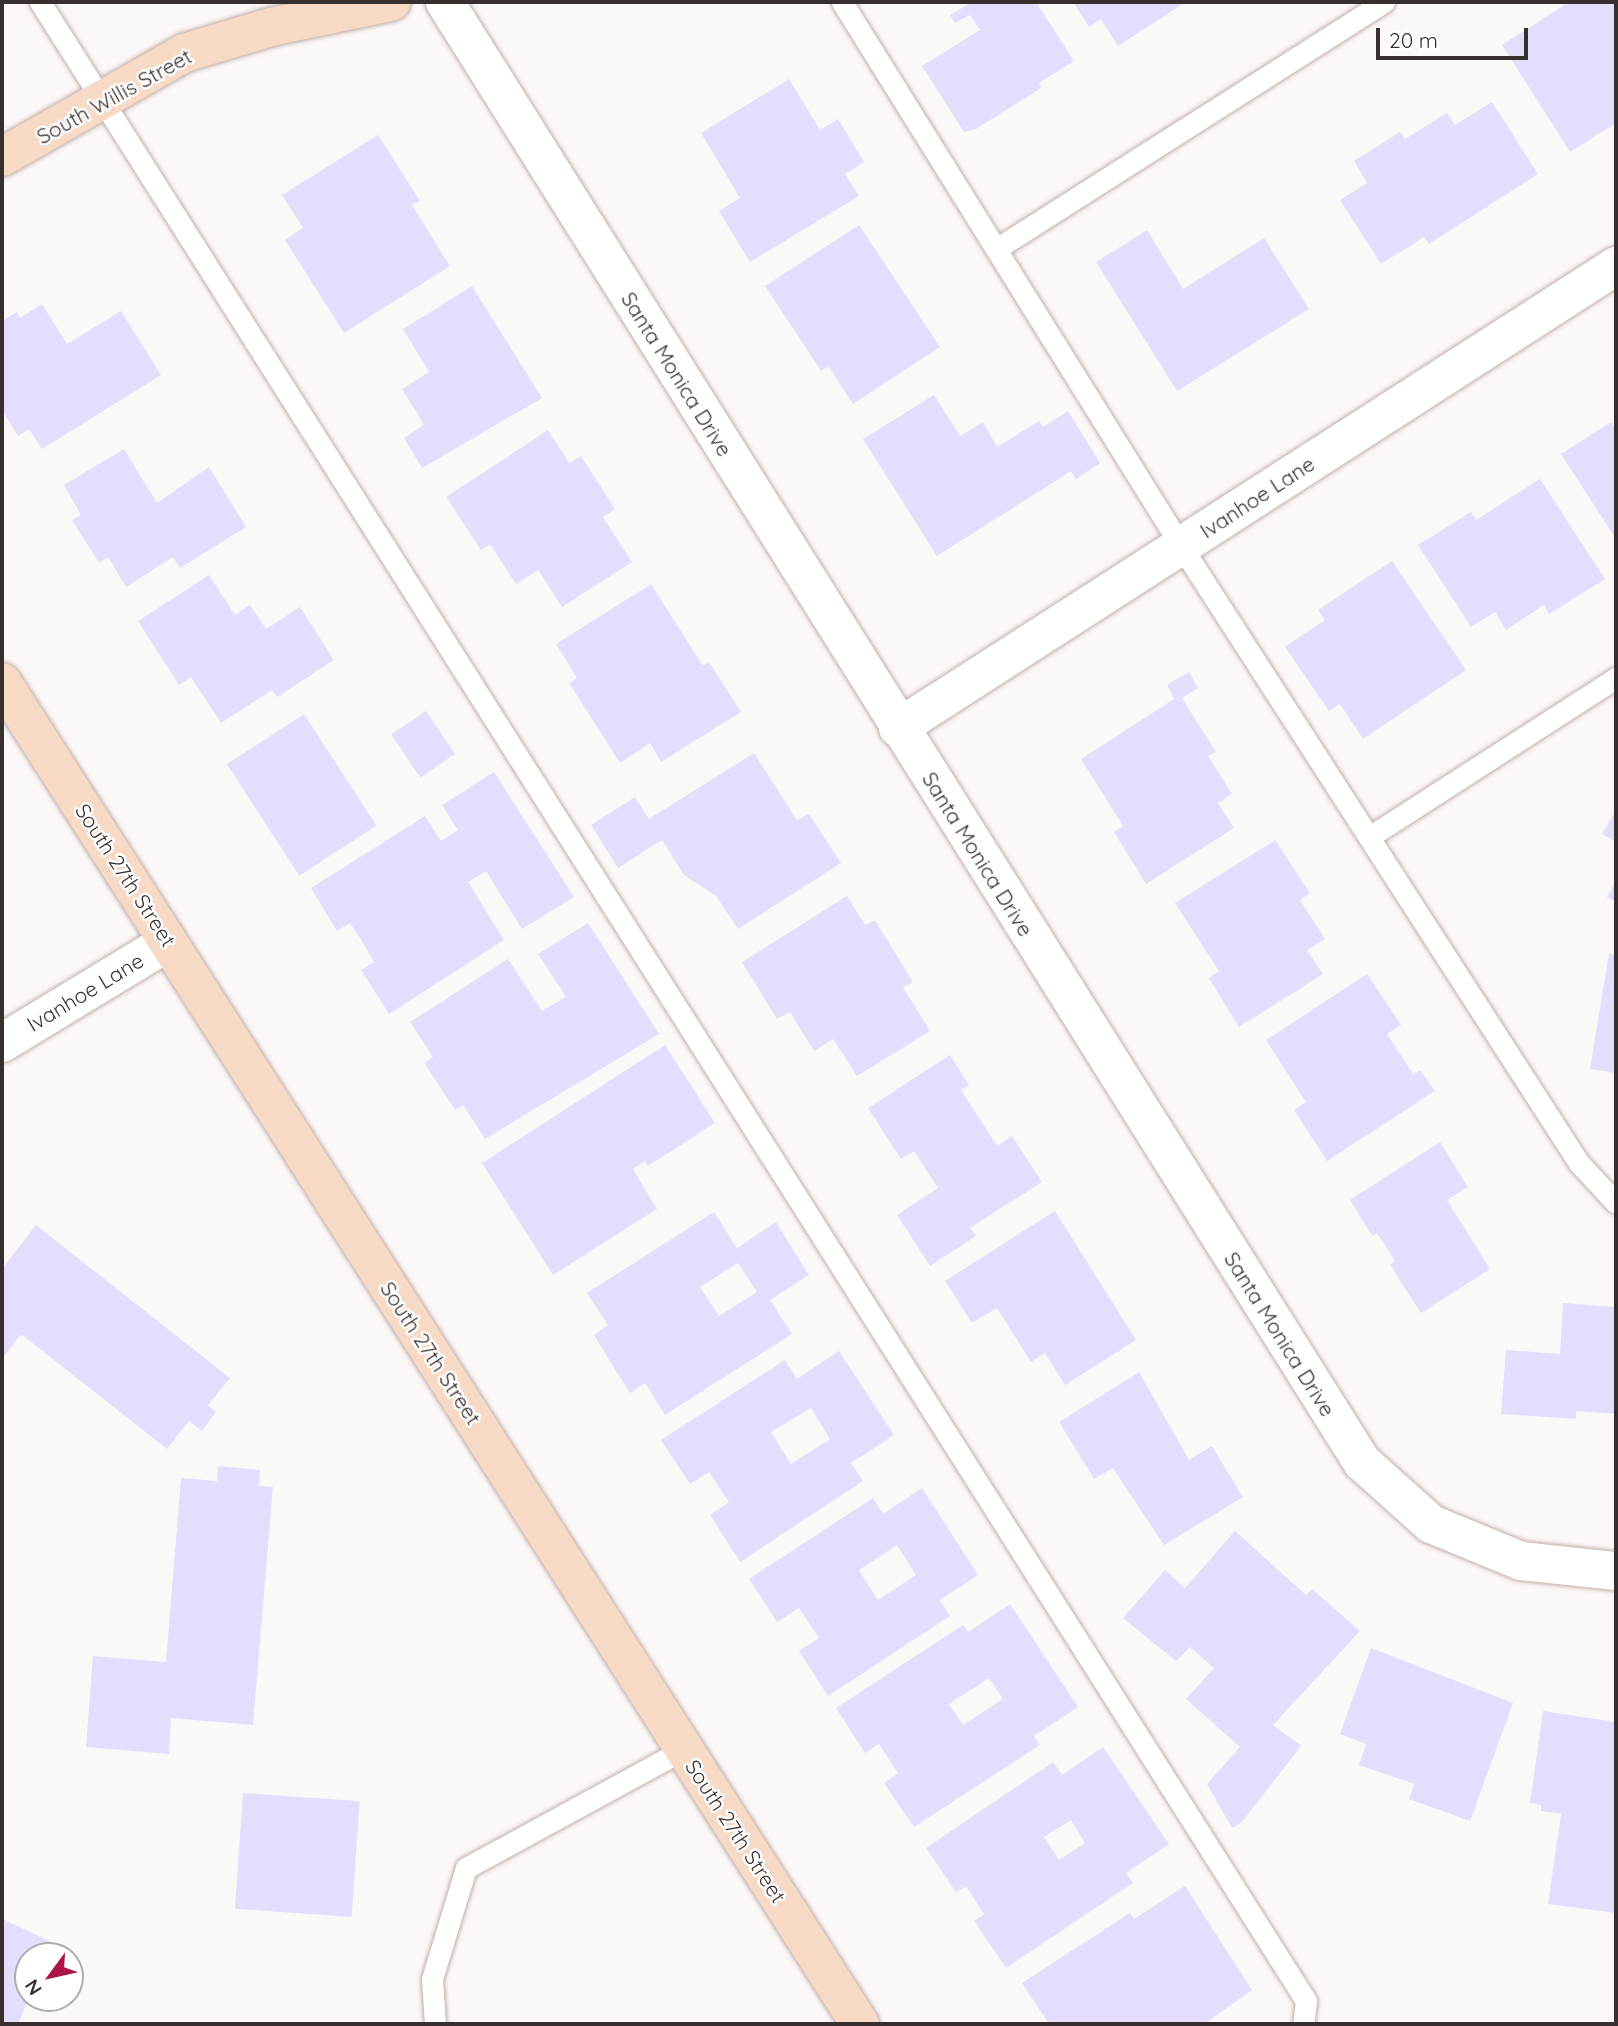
<!DOCTYPE html>
<html>
<head>
<meta charset="utf-8">
<style>
	body { margin:0 }
	#map { position:relative; width:1618px; height:2026px; overflow:hidden; background:#fcf8f7; font-family:Quicksand,sans-serif }
	div>[style] { position:absolute }
	.building>* { inset:0; background:#e5ddfe; transform-origin:0 0 }
	.roads { filter:drop-shadow(0 0 2px #c1afa9) drop-shadow(0 0 2px #c1afa9) }
	.lane>* { height:21px; margin:-10.5px; padding:0 10.5px; transform-origin:10.5px; border-radius:10.5px; background:#fff }
	.street>* { height:38px; margin:-19px; padding:0 19px; transform-origin:19px; border-radius:19px; background:#fff }
	.secondary>* { height:38px; margin:-19px; padding:0 19px; transform-origin:19px; border-radius:19px; background:#f6dac5 }
	span { translate:-50% -50%; white-space:nowrap; text-align:center; line-height:1.15; -webkit-text-stroke:5px #fff; paint-order:stroke }
	.street-label { font-size:21px; color:#362f2d }
	.frame { position:absolute; inset:0; border:4px solid #362f2d; pointer-events:none }
	.north { position:absolute; left:14px; top:1942px; width:70px; height:70px; box-sizing:border-box; background:#fff; border:2px solid #afacab; border-radius:50%; rotate:237deg; font-size:19px; font-weight:700; line-height:28px; text-align:center; color:#362f2d }
	.north::after { content:''; display:block; margin:auto; width:24px; height:32px; background:#ab1646; clip-path:polygon(50% 0,100% 100%,50% 72%,0 100%) }
	.scale { position:absolute; left:1376px; top:28px; width:152px; height:32px; box-sizing:border-box; border:4px solid #362f2d; border-top:0; padding-left:9px; font-size:21px; line-height:24px; white-space:nowrap; color:#362f2d; -webkit-text-stroke:5px #fff; paint-order:stroke }
</style>
</head>
<body>
<div id="map">
	<div class="building">
		<div style="clip-path:polygon(972px 2px,1036px 2px,1074px 61px,1039px 83px,1041px 88px,976px 129px,964px 132px,922px 66px,980px 30px,970px 15px,955px 23px,950px 15px)"></div>
		<div style="clip-path:polygon(1073px 2px,1186px 2px,1118px 46px,1101px 19px,1089px 27px)"></div>
		<div style="clip-path:polygon(1569px 2px,1616px 2px,1616px 123px,1570px 152px,1502px 45px)"></div>
		<div style="clip-path:polygon(789px 79px,820px 130px,838px 119px,864px 162px,845px 174px,859px 196px,750px 262px,719px 211px,740px 198px,701px 133px)"></div>
		<div style="clip-path:polygon(1492px 102px,1538px 174px,1429px 244px,1424px 237px,1381px 264px,1340px 200px,1367px 183px,1354px 161px,1400px 132px,1405px 139px,1447px 113px,1455px 125px)"></div>
		<div style="clip-path:polygon(378px 135px,420px 201px,412px 205px,450px 266px,344px 333px,285px 240px,303px 228px,282px 195px)"></div>
		<div style="clip-path:polygon(859px 225px,940px 347px,853px 404px,828px 366px,821px 371px,765px 286px)"></div>
		<div style="clip-path:polygon(1147px 230px,1183px 289px,1264px 238px,1309px 309px,1177px 391px,1096px 262px)"></div>
		<div style="clip-path:polygon(472px 286px,542px 398px,422px 468px,404px 438px,424px 425px,402px 389px,429px 372px,403px 329px)"></div>
		<div style="clip-path:polygon(42px 304px,67px 344px,121px 311px,161px 375px,42px 449px,29px 429px,18px 436px,2px 410px,2px 321px,17px 312px,20px 318px)"></div>
		<div style="clip-path:polygon(934px 395px,960px 436px,983px 422px,997px 447px,1039px 421px,1043px 427px,1068px 411px,1100px 463px,1076px 479px,1071px 471px,937px 556px,863px 439px)"></div>
		<div style="clip-path:polygon(1611px 422px,1616px 430px,1616px 539px,1561px 454px)"></div>
		<div style="clip-path:polygon(548px 430px,569px 463px,581px 456px,615px 509px,603px 517px,632px 562px,562px 607px,538px 570px,516px 584px,490px 544px,481px 550px,446px 497px)"></div>
		<div style="clip-path:polygon(124px 449px,157px 503px,209px 467px,246px 527px,180px 568px,173px 557px,126px 587px,108px 557px,99px 563px,72px 520px,81px 515px,64px 485px)"></div>
		<div style="clip-path:polygon(1540px 479px,1605px 579px,1549px 614px,1544px 605px,1506px 630px,1495px 612px,1471px 627px,1418px 545px,1471px 512px,1476px 520px)"></div>
		<div style="clip-path:polygon(1392px 561px,1466px 670px,1363px 739px,1340px 704px,1329px 711px,1285px 647px,1325px 620px,1318px 610px)"></div>
		<div style="clip-path:polygon(209px 575px,235px 615px,250px 605px,266px 629px,300px 607px,334px 660px,277px 697px,272px 690px,221px 723px,191px 677px,179px 685px,138px 621px)"></div>
		<div style="clip-path:polygon(651px 584px,703px 666px,709px 662px,741px 712px,661px 762px,650px 743px,620px 763px,569px 683px,577px 678px,556px 644px)"></div>
		<div style="clip-path:polygon(1189px 672px,1198px 688px,1182px 698px,1216px 752px,1208px 756px,1232px 794px,1218px 803px,1234px 828px,1146px 884px,1114px 832px,1123px 826px,1081px 759px,1174px 699px,1167px 685px)"></div>
		<div style="left:426px;top:711px;width:52px;height:42px;rotate:56deg"></div>
		<div style="left:304px;top:714px;width:133px;height:92px;rotate:57deg"></div>
		<div style="clip-path:polygon(754px 753px,797px 820px,809px 814px,841px 863px,738px 929px,716px 896px,684px 875px,662px 840px,618px 868px,591px 825px,635px 797px,649px 819px)"></div>
		<div style="clip-path:polygon(494px 772px,574px 897px,522px 929px,486px 871px,468px 882px,504px 940px,389px 1014px,361px 970px,374px 962px,362px 941px,350px 923px,337px 931px,311px 888px,425px 816px,441px 841px,458px 830px,442px 805px)"></div>
		<div style="clip-path:polygon(1616px 810px,1616px 842px,1602px 834px)"></div>
		<div style="clip-path:polygon(1275px 840px,1310px 893px,1300px 900px,1325px 939px,1307px 950px,1323px 974px,1239px 1027px,1209px 978px,1219px 971px,1175px 903px)"></div>
		<div style="clip-path:polygon(1616px 881px,1616px 902px,1607px 897px)"></div>
		<div style="clip-path:polygon(847px 896px,865px 925px,875px 920px,913px 982px,903px 987px,930px 1031px,857px 1076px,833px 1039px,814px 1051px,790px 1012px,777px 1019px,742px 962px)"></div>
		<div style="clip-path:polygon(588px 923px,659px 1034px,485px 1139px,463px 1105px,455px 1110px,424px 1063px,433px 1057px,410px 1022px,508px 959px,542px 1011px,566px 997px,538px 954px)"></div>
		<div style="clip-path:polygon(1609px 953px,1616px 955px,1616px 1073px,1590px 1069px)"></div>
		<div style="clip-path:polygon(1367px 974px,1401px 1025px,1387px 1034px,1413px 1074px,1420px 1070px,1435px 1091px,1327px 1161px,1294px 1110px,1306px 1102px,1266px 1040px)"></div>
		<div style="clip-path:polygon(665px 1045px,715px 1123px,648px 1166px,645px 1161px,633px 1169px,657px 1209px,553px 1275px,482px 1163px)"></div>
		<div style="clip-path:polygon(950px 1055px,969px 1085px,961px 1090px,997px 1146px,1012px 1136px,1042px 1182px,970px 1228px,976px 1236px,930px 1266px,897px 1215px,938px 1188px,914px 1151px,901px 1159px,868px 1108px)"></div>
		<div style="clip-path:polygon(1440px 1142px,1468px 1187px,1447px 1200px,1490px 1269px,1421px 1313px,1390px 1265px,1395px 1261px,1377px 1233px,1372px 1236px,1350px 1200px)"></div>
		<div style="clip-path:polygon(1055px 1211px,1136px 1340px,1065px 1385px,1045px 1353px,1031px 1362px,997px 1308px,972px 1323px,945px 1281px)"></div>
		<div style="clip-path:polygon(evenodd,714px 1212px,737px 1248px,776px 1222px,809px 1275px,770px 1300px,792px 1334px,665px 1415px,645px 1383px,630px 1393px,611px 1363px,594px 1335px,608px 1325px,587px 1293px,714px 1212px,738px 1263px,757px 1292px,719px 1316px,700px 1287px,738px 1263px)"></div>
		<div style="clip-path:polygon(36px 1225px,230px 1378px,208px 1405px,216px 1412px,202px 1431px,189px 1421px,167px 1449px,21px 1334px,2px 1359px,2px 1269px)"></div>
		<div style="clip-path:polygon(1563px 1303px,1616px 1307px,1616px 1414px,1576px 1411px,1576px 1419px,1501px 1414px,1506px 1350px,1560px 1354px)"></div>
		<div style="clip-path:polygon(evenodd,839px 1351px,894px 1435px,851px 1463px,863px 1481px,740px 1562px,710px 1515px,729px 1502px,709px 1472px,690px 1484px,661px 1440px,785px 1360px,797px 1379px,839px 1351px,811px 1408px,830px 1439px,791px 1464px,771px 1432px,811px 1408px)"></div>
		<div style="clip-path:polygon(1139px 1372px,1189px 1460px,1212px 1446px,1243px 1497px,1164px 1545px,1113px 1468px,1094px 1479px,1059px 1422px)"></div>
		<div style="clip-path:polygon(218px 1466px,260px 1470px,259px 1486px,273px 1487px,253px 1725px,171px 1718px,169px 1754px,86px 1747px,93px 1656px,166px 1662px,181px 1478px,217px 1481px)"></div>
		<div style="clip-path:polygon(evenodd,922px 1488px,978px 1575px,940px 1600px,950px 1616px,828px 1696px,799px 1651px,819px 1638px,799px 1608px,777px 1622px,749px 1579px,873px 1498px,883px 1514px,922px 1488px,897px 1545px,916px 1575px,878px 1600px,859px 1570px,897px 1545px)"></div>
		<div style="clip-path:polygon(1235px 1531px,1306px 1595px,1312px 1589px,1360px 1631px,1273px 1725px,1301px 1746px,1242px 1822px,1232px 1828px,1207px 1784px,1240px 1747px,1186px 1699px,1214px 1668px,1190px 1647px,1176px 1661px,1123px 1618px,1165px 1570px,1185px 1588px)"></div>
		<div style="clip-path:polygon(evenodd,1010px 1604px,1078px 1707px,1034px 1736px,1040px 1745px,914px 1827px,884px 1783px,898px 1773px,879px 1744px,865px 1753px,836px 1708px,963px 1625px,968px 1632px,1010px 1604px,989px 1678px,1003px 1699px,963px 1725px,949px 1704px,989px 1678px)"></div>
		<div style="clip-path:polygon(1371px 1648px,1513px 1703px,1470px 1821px,1409px 1799px,1414px 1784px,1359px 1765px,1366px 1744px,1340px 1734px)"></div>
		<div style="clip-path:polygon(1543px 1711px,1616px 1722px,1616px 1913px,1548px 1904px,1561px 1814px,1541px 1811px,1541px 1805px,1530px 1803px)"></div>
		<div style="clip-path:polygon(evenodd,1103px 1747px,1169px 1844px,1126px 1873px,1133px 1883px,1006px 1968px,974px 1921px,984px 1914px,966px 1886px,956px 1892px,926px 1848px,1053px 1762px,1062px 1775px,1103px 1747px,1071px 1820px,1085px 1843px,1059px 1860px,1044px 1837px,1071px 1820px)"></div>
		<div style="left:243px;top:1793px;width:117px;height:116px;rotate:4deg"></div>
		<div style="clip-path:polygon(1185px 1886px,1252px 1990px,1204px 2024px,1049px 2024px,1022px 1983px,1130px 1913px,1134px 1919px)"></div>
		<div style="clip-path:polygon(2px 1919px,56px 1944px,50px 1956px,28px 1956px,29px 1998px,18px 2024px,2px 2021px)"></div>
	</div>
	<div class="roads">
		<div class="lane">
			<div style="left:40px;top:2px;width:2366px;rotate:57.65deg"></div>
			<div style="left:1306px;top:2001px;width:23px;rotate:97deg"></div>
			<div style="left:842px;top:2px;width:641px;rotate:58.07deg"></div>
			<div style="left:1181px;top:546px;width:734px;rotate:57.18deg"></div>
			<div style="left:1579px;top:1163px;width:54px;rotate:47.2deg"></div>
			<div style="left:996px;top:249px;width:460px;rotate:-32.5deg"></div>
			<div style="left:1369px;top:837px;width:294px;rotate:-32.8deg"></div>
			<div style="left:435px;top:2024px;width:45px;rotate:-93.8deg"></div>
			<div style="left:432px;top:1979px;width:116px;rotate:-73deg"></div>
			<div style="left:466px;top:1868px;width:248px;rotate:-28.6deg"></div>
		</div>
		<div class="street">
			<div style="left:445px;top:2px;width:1724px;rotate:57.87deg"></div>
			<div style="left:1362px;top:1462px;width:93px;rotate:41.9deg"></div>
			<div style="left:1431px;top:1524px;width:97px;rotate:22.3deg"></div>
			<div style="left:1521px;top:1561px;width:96px;rotate:6deg"></div>
			<div style="left:898px;top:728px;width:854px;rotate:-32.76deg"></div>
			<div style="left:2px;top:1043px;width:194px;rotate:-31.3deg"></div>
		</div>
		<div class="secondary">
			<div style="left:2px;top:157px;width:210px;rotate:-29.7deg"></div>
			<div style="left:184px;top:53px;width:91px;rotate:-16.6deg"></div>
			<div style="left:271px;top:27px;width:123px;rotate:-11.8deg"></div>
			<div style="left:2px;top:682px;width:1593px;rotate:57.41deg"></div>
		</div>
	</div>
	<div class="street-label">
		<span style="left:114px;top:96px;rotate:-29deg">South Willis Street</span>
		<span style="left:677px;top:374px;rotate:58deg">Santa Monica Drive</span>
		<span style="left:1257px;top:497px;rotate:-33deg">Ivanhoe Lane</span>
		<span style="left:978px;top:854px;rotate:58deg">Santa Monica Drive</span>
		<span style="left:126px;top:875px;rotate:57deg">South 27th Street</span>
		<span style="left:85px;top:992px;rotate:-31deg">Ivanhoe Lane</span>
		<span style="left:1280px;top:1334px;rotate:58deg">Santa Monica Drive</span>
		<span style="left:431px;top:1353px;rotate:57deg">South 27th Street</span>
		<span style="left:736px;top:1831px;rotate:57deg">South 27th Street</span>
	</div>
	<div class="frame"></div>
	<div class="north">N</div>
	<div class="scale">20 m</div>
</div>
</body>
</html>
